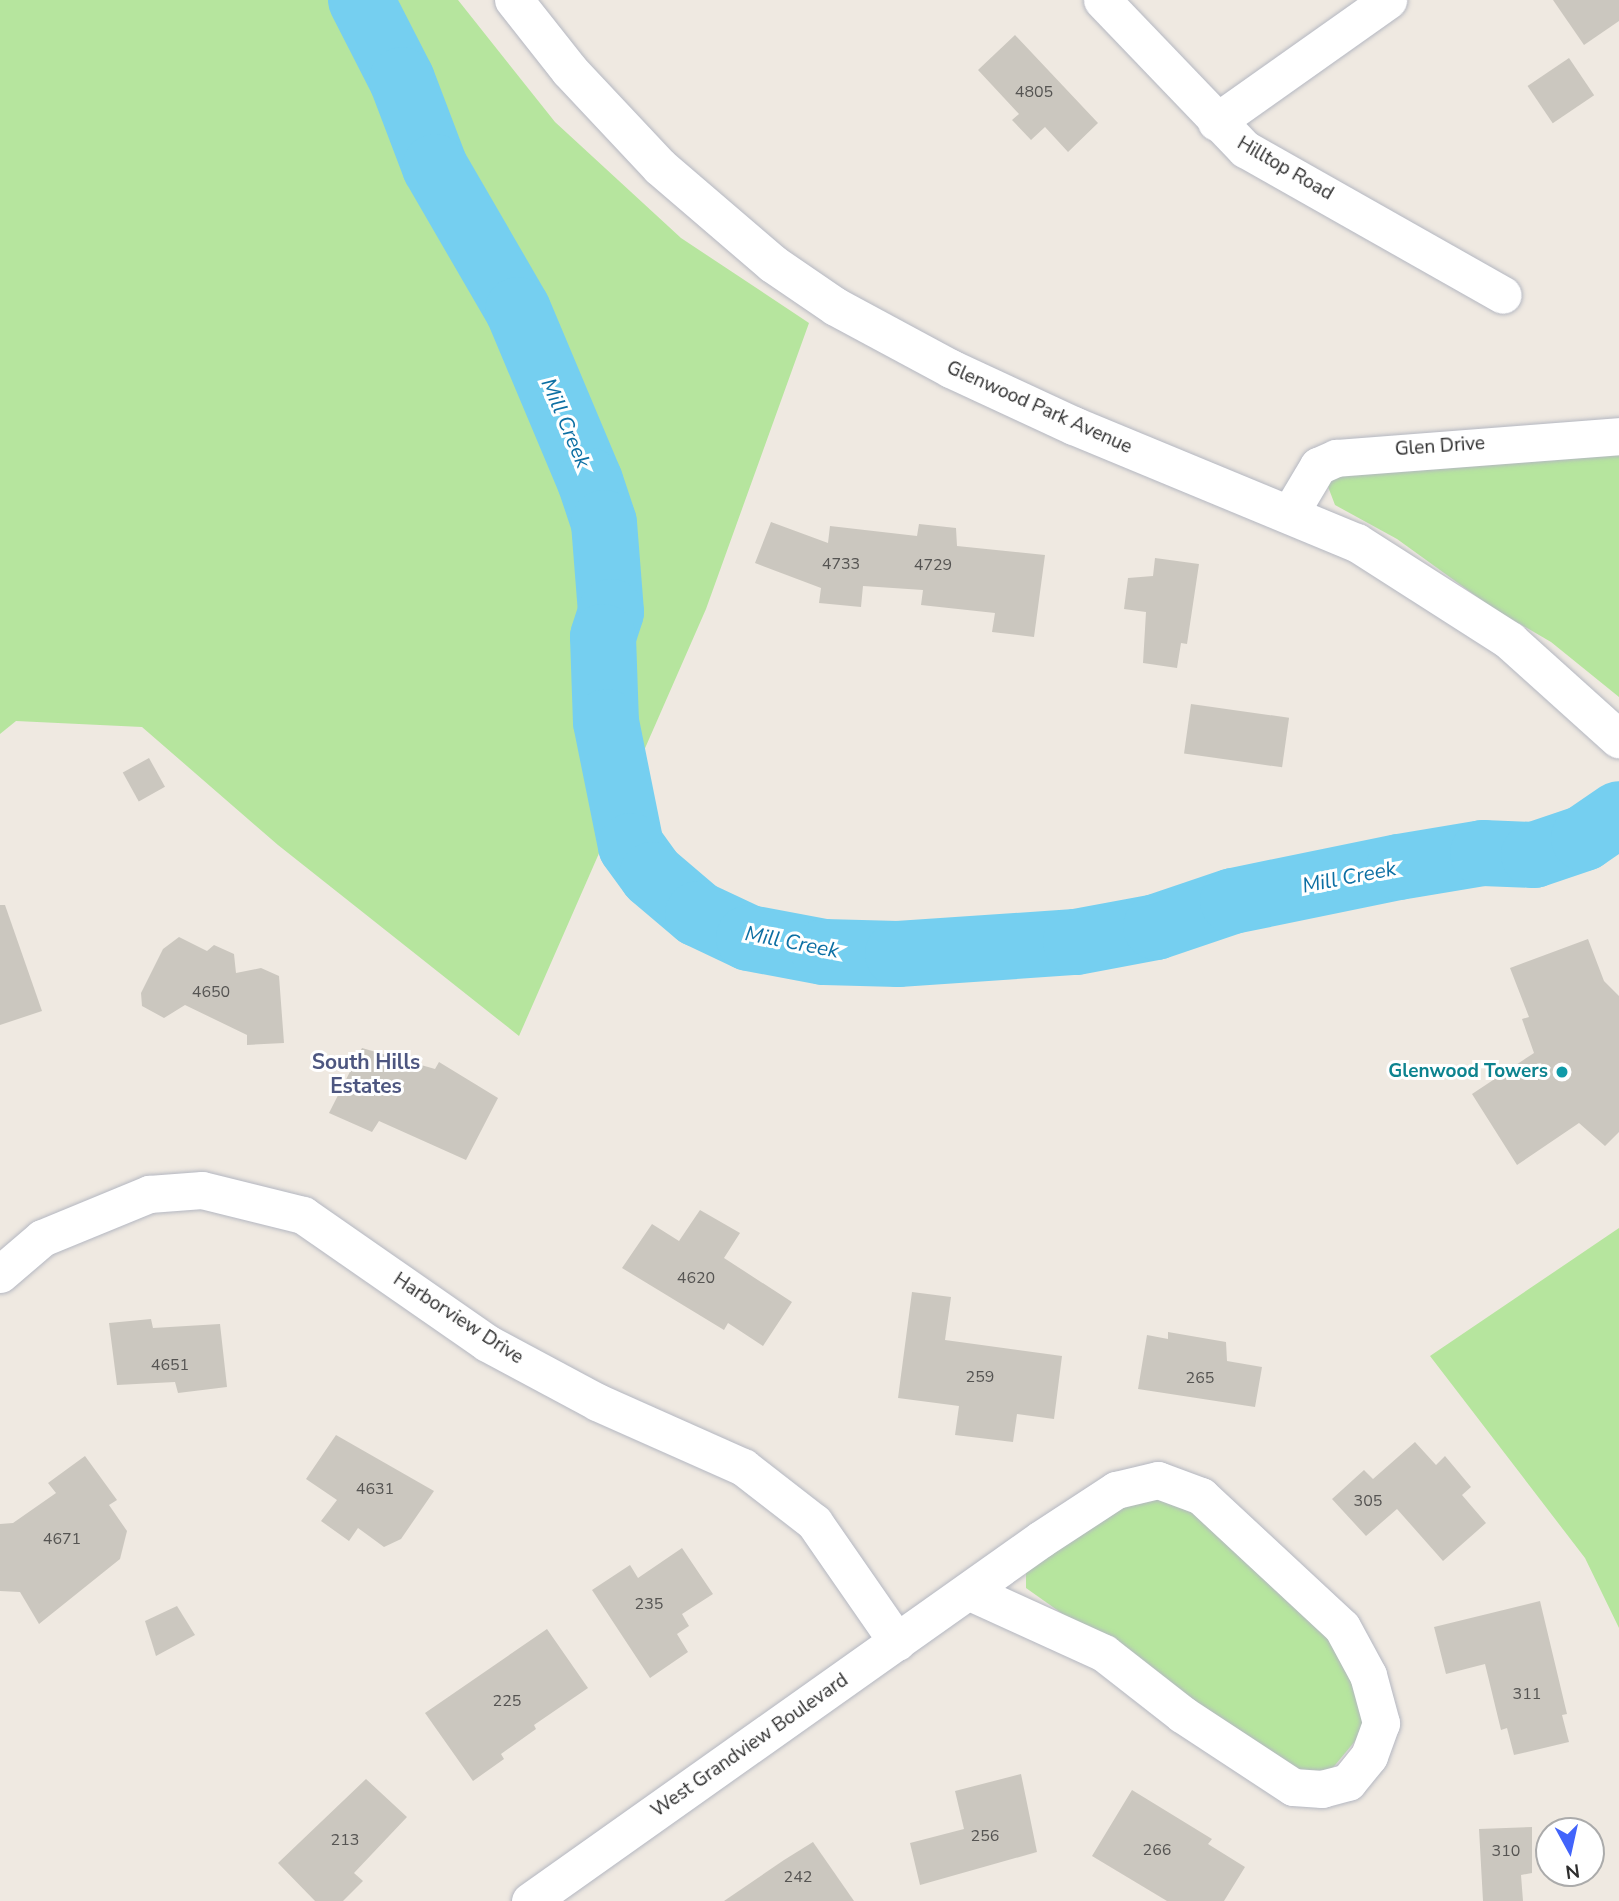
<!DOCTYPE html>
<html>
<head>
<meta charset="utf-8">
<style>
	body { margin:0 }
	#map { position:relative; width:1619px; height:1901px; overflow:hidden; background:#efe9e1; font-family:"Nunito Sans",sans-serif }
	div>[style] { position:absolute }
	.green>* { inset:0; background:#b6e59e }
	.river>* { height:66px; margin:-33px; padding:0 33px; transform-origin:33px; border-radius:33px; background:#75cff0 }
	.building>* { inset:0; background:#cbc7bf; transform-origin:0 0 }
	.roads { filter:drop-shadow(0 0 2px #b4b7c1) drop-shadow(0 0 2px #b4b7c1) }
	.street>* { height:37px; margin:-18.5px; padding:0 18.5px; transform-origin:18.5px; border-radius:18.5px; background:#fff }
	.secondary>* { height:38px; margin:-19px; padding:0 19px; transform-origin:19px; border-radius:19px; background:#fff }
	.dots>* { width:19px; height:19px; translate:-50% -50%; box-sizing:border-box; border:4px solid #fff; border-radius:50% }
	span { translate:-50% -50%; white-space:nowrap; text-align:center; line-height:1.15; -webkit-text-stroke:6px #fff; paint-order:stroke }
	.number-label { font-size:16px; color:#555452 }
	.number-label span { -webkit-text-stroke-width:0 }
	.street-label { font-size:19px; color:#2e2e2e }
	.culture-label { font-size:19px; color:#0d838f; font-weight:700 }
	.right { translate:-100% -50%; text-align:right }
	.water-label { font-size:21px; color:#0d6fa3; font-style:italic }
	.neighbourhood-label { font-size:21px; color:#4d5680; font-weight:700 }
	.north { position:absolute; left:1535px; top:1817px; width:70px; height:70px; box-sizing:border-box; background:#fff; border:2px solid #ababab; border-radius:50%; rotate:172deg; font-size:19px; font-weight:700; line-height:28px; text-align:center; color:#2e2e2e }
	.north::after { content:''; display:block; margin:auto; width:24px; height:32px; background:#4264fb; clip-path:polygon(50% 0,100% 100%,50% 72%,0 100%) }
</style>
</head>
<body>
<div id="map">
	<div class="green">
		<div style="clip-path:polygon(0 0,458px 0,555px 122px,681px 238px,809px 323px,706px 609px,519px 1036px,278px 845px,142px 727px,16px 721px,0 734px)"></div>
		<div style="clip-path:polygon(1619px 451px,1619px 697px,1551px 642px,1494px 609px,1397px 539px,1335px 505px,1327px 484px,1334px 474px)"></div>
		<div style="clip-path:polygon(1619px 1228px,1619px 1628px,1585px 1558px,1430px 1356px)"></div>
		<div style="clip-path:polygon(1164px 1495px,1186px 1506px,1330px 1639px,1358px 1690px,1364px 1721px,1356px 1740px,1331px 1770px,1286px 1772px,1026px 1588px,1026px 1571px,1133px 1496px)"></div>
	</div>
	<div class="river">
		<div style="left:361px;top:0;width:90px;rotate:62.9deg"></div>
		<div style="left:402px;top:80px;width:93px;rotate:69.2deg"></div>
		<div style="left:435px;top:167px;width:165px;rotate:59.9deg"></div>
		<div style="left:518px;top:310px;width:186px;rotate:67.2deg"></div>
		<div style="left:590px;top:481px;width:44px;rotate:71.6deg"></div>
		<div style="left:604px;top:523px;width:89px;rotate:85.5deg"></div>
		<div style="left:611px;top:612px;width:26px;rotate:108deg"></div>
		<div style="left:603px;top:637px;width:85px;rotate:88deg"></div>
		<div style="left:606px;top:722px;width:126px;rotate:78.6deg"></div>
		<div style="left:631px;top:846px;width:36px;rotate:54deg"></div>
		<div style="left:652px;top:875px;width:60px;rotate:40.3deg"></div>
		<div style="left:698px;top:914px;width:56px;rotate:25.2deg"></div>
		<div style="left:749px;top:938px;width:76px;rotate:10.6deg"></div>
		<div style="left:824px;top:952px;width:74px;rotate:1.5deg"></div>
		<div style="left:898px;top:954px;width:178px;rotate:-3.9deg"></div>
		<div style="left:1076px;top:942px;width:81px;rotate:-10.6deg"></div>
		<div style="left:1156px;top:927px;width:81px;rotate:-18.7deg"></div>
		<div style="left:1233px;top:901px;width:169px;rotate:-11.6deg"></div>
		<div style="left:1399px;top:867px;width:85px;rotate:-9.5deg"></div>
		<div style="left:1483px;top:853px;width:51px;rotate:2.2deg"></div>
		<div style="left:1534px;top:855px;width:53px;rotate:-18.8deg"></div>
		<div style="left:1584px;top:838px;width:42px;rotate:-34.4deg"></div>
	</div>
	<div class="building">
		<div style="clip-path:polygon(1553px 0,1619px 0,1619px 21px,1584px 45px)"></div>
		<div style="clip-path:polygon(1015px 35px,1098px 123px,1068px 152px,1045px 127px,1031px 140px,1012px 120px,1019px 114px,978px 70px)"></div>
		<div style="left:1569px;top:58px;width:45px;height:50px;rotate:56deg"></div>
		<div style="clip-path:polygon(771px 522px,828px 543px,830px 526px,917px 536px,919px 524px,956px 528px,957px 546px,1045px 555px,1034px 637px,992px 632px,995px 613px,921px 605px,923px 590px,863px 586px,861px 607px,819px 603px,821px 588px,755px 563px)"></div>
		<div style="clip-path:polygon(1155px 558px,1199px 564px,1187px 644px,1181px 643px,1177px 668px,1143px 663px,1146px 612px,1124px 609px,1128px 578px,1153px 576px)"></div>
		<div style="left:1191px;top:704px;width:99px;height:50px;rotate:8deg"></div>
		<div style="left:149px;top:758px;width:33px;height:30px;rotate:61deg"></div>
		<div style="clip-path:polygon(0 905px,5px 905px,42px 1011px,0 1025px)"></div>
		<div style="clip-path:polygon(179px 937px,207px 951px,214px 945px,234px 954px,236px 973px,261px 968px,279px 976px,284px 1043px,247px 1045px,247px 1035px,185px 1005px,164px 1018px,142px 1006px,141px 993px,163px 949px)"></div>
		<div style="clip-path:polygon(1588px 939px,1604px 981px,1619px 996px,1619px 1132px,1605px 1146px,1579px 1123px,1517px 1165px,1472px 1094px,1534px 1053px,1522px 1019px,1529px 1017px,1510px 968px)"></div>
		<div style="clip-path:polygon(362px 1048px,435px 1069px,439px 1062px,498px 1098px,466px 1160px,379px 1121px,372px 1132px,329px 1113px)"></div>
		<div style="clip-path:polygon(700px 1210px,740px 1233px,724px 1258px,792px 1302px,763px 1346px,728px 1323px,724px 1330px,622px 1268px,652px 1224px,679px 1241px)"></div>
		<div style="clip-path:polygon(912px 1292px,951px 1297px,945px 1340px,1062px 1356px,1054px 1419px,1017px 1414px,1013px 1442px,955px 1435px,959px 1406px,898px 1398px)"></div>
		<div style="clip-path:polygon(151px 1319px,153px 1328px,220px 1324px,227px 1387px,178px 1393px,175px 1382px,117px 1385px,109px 1323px)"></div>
		<div style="clip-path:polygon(1168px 1332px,1226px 1342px,1227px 1361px,1262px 1367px,1255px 1407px,1138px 1389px,1147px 1335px,1168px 1339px)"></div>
		<div style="clip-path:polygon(336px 1435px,434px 1491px,401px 1539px,384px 1547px,358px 1528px,349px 1541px,321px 1521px,337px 1500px,306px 1479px)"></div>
		<div style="clip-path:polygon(1415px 1442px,1436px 1465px,1445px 1456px,1471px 1487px,1462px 1495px,1486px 1523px,1443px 1561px,1397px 1509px,1366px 1536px,1332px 1499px,1364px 1470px,1373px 1479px)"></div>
		<div style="clip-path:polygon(85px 1456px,117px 1500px,109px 1505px,127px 1531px,120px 1559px,39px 1624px,20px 1592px,0 1591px,0 1524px,13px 1523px,56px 1493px,48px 1483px)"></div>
		<div style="clip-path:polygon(682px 1548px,713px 1594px,682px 1614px,689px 1626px,677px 1634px,688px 1652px,650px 1678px,592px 1590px,630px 1565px,638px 1578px)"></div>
		<div style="clip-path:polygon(1540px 1601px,1567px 1714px,1562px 1715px,1569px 1742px,1514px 1755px,1507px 1728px,1501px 1730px,1485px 1664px,1446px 1674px,1434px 1627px)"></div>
		<div style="clip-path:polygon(177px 1606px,195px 1635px,156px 1656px,145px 1621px)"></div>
		<div style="clip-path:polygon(547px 1629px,588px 1688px,534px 1725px,536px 1729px,501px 1754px,504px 1759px,473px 1781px,425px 1713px)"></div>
		<div style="clip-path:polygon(1021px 1774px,1037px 1852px,920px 1885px,910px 1843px,964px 1829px,955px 1791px)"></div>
		<div style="clip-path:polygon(366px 1779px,407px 1817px,354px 1873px,363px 1881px,343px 1901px,315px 1901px,278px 1863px)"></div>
		<div style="clip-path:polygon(1132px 1790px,1212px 1839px,1208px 1844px,1245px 1867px,1224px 1901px,1167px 1901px,1092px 1856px)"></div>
		<div style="clip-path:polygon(1532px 1827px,1532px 1873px,1521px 1875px,1523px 1901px,1483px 1901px,1479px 1829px)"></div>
		<div style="clip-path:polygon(813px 1842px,854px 1901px,724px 1901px,784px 1860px)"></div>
	</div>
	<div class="roads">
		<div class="street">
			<div style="left:1102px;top:0;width:207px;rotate:46.2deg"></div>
			<div style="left:1245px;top:149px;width:296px;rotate:29.5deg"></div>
			<div style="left:1216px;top:122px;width:211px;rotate:-35.3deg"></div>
			<div style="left:1290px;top:513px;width:55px;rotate:-59.2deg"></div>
			<div style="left:1318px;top:466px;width:20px;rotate:-24deg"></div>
			<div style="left:1336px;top:458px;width:284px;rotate:-4.4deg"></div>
			<div style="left:0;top:1274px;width:55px;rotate:-40.6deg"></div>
			<div style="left:42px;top:1238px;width:116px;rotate:-22.4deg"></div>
			<div style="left:149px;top:1194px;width:53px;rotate:-4.3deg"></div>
			<div style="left:202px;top:1190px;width:104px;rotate:13.9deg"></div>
			<div style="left:303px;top:1215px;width:224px;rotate:34.8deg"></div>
			<div style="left:487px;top:1343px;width:125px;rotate:28.2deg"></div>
			<div style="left:597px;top:1402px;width:160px;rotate:24deg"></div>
			<div style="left:743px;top:1467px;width:90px;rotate:37.8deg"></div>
			<div style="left:814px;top:1522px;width:146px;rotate:55.3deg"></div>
			<div style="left:530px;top:1901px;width:626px;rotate:-35.31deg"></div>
			<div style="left:1041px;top:1539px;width:90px;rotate:-33.2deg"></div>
			<div style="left:1116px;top:1490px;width:43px;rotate:-13.4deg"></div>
			<div style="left:1158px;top:1480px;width:46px;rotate:20.4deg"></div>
			<div style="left:1201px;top:1496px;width:192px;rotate:42.9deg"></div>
			<div style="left:1342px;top:1627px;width:55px;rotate:61.6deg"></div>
			<div style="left:1368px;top:1675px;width:50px;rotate:74.8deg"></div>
			<div style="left:1381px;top:1723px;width:35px;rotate:110deg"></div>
			<div style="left:1369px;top:1756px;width:33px;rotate:129deg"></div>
			<div style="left:1348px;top:1782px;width:27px;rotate:165deg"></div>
			<div style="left:1322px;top:1789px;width:29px;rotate:-176deg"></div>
			<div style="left:1293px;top:1787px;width:133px;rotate:-146.7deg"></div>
			<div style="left:1182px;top:1714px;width:99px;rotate:-142deg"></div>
			<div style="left:1104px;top:1653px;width:147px;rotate:-155.5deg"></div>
		</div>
		<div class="secondary">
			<div style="left:514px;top:0;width:90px;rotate:51.7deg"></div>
			<div style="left:570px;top:71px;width:132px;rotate:46.8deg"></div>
			<div style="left:660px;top:167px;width:149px;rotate:40.6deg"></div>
			<div style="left:773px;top:264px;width:76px;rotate:34.3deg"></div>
			<div style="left:836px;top:307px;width:131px;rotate:28.3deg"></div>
			<div style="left:951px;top:369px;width:136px;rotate:24.9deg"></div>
			<div style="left:1074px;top:426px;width:306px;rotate:22.5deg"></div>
			<div style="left:1357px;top:543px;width:182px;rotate:32.6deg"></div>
			<div style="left:1510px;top:641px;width:147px;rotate:42deg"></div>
		</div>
	</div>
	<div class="dots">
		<div style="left:1562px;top:1072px;background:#0f9aa8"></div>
	</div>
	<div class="number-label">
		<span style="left:1034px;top:92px">4805</span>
		<span style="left:841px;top:564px">4733</span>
		<span style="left:933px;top:565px">4729</span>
		<span style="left:211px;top:992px">4650</span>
		<span style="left:696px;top:1278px">4620</span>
		<span style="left:170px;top:1365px">4651</span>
		<span style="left:980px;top:1377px">259</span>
		<span style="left:1200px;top:1378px">265</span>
		<span style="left:375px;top:1489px">4631</span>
		<span style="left:1368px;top:1501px">305</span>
		<span style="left:62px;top:1539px">4671</span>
		<span style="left:649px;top:1604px">235</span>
		<span style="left:1527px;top:1694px">311</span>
		<span style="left:507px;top:1701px">225</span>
		<span style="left:985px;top:1836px">256</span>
		<span style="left:345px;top:1840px">213</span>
		<span style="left:1157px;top:1850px">266</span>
		<span style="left:1506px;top:1851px">310</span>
		<span style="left:798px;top:1877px">242</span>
	</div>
	<div class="street-label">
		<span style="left:1285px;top:169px;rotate:30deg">Hilltop Road</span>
		<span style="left:1039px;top:408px;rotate:24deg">Glenwood Park Avenue</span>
		<span style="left:1440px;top:447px;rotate:-4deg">Glen Drive</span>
		<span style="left:458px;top:1319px;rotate:33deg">Harborview Drive</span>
		<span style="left:750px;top:1746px;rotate:-35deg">West Grandview Boulevard</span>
	</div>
	<div class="culture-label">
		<span class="right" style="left:1548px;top:1072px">Glenwood Towers</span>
	</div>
	<div class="water-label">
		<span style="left:566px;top:423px;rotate:67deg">Mill Creek</span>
		<span style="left:1349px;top:877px;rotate:-11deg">Mill Creek</span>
		<span style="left:792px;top:942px;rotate:11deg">Mill Creek</span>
	</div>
	<div class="neighbourhood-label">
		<span style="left:366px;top:1074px">South Hills<br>Estates</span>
	</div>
	<div class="north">N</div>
</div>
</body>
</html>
